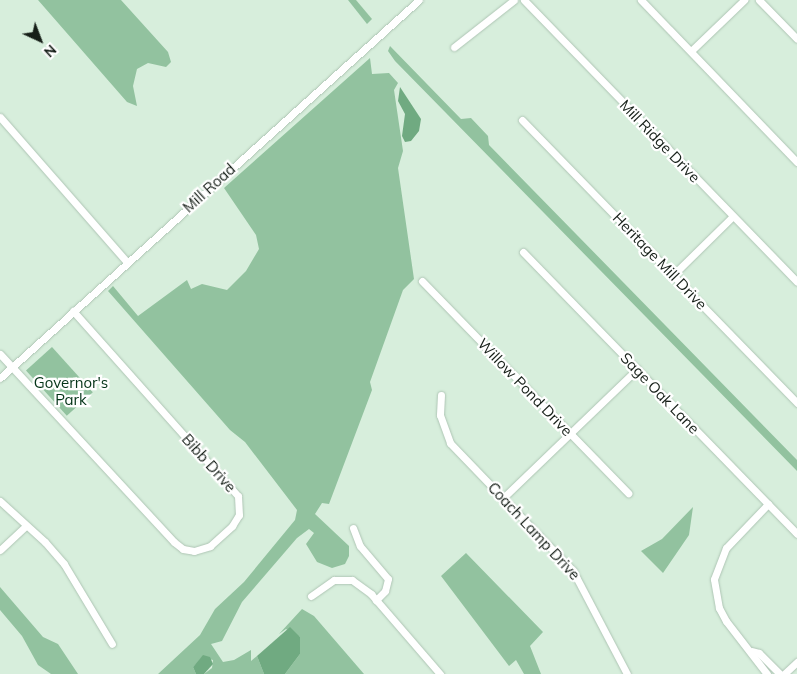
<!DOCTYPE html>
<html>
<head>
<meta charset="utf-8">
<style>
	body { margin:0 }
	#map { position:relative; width:797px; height:674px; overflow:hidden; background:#d7eedc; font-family:Mulish,sans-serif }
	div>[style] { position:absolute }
	.green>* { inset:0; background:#92c29f; transform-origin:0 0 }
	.water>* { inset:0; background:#70aa81 }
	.roads { filter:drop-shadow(0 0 1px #aec5b4) drop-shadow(0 0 1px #aec5b4) }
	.minor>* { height:7px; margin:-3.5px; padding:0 3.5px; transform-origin:3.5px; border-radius:3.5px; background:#fff }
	span { translate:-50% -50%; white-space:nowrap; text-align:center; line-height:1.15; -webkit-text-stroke:4.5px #fff; paint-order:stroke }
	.street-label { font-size:15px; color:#161f18 }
	.park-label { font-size:15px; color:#033317 }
	.north { position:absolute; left:15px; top:15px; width:50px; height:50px; -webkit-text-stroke:4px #fff; paint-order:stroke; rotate:137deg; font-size:14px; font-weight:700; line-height:20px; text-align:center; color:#161f18 }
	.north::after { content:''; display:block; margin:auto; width:18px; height:22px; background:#161f18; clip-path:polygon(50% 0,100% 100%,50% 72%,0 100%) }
</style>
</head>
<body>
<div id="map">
	<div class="green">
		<div style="clip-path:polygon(38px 0,121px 0,168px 52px,171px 62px,166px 67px,148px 63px,137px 69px,133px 86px,137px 106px,127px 102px)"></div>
		<div style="clip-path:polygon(348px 0,356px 0,372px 19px,367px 24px)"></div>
		<div style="clip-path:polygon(390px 46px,461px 119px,471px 118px,488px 136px,489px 145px,797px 460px,797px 471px,395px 61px,388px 51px)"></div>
		<div style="clip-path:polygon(370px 58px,372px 74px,389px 73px,398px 83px,394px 90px,403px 151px,398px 168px,414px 279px,403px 290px,370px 382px,372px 390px,329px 504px,322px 503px,315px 514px,349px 546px,349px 556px,345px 564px,332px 568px,317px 562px,306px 544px,314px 533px,309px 529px,297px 538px,242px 602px,222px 641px,211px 644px,223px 662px,234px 660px,251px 650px,251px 661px,257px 656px,264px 674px,204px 674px,212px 668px,213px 660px,202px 657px,193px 667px,196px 674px,158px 674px,200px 635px,215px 609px,244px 582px,295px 520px,297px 510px,245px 442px,230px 430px,108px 291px,113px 286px,138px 316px,187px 280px,191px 289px,202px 284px,227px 290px,246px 271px,259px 249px,256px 235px,224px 188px)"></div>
		<div style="left:52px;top:347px;width:61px;height:35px;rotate:48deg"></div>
		<div style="clip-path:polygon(693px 507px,689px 535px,663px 573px,641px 551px,662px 539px)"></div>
		<div style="clip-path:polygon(466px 553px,543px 632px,530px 646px,541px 674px,524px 674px,516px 660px,509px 666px,441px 576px)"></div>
		<div style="clip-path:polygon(0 587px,43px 637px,58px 644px,78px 674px,51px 674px,38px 665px,22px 636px,0 610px)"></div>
		<div style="clip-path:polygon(302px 609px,314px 616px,364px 674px,285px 674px,300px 654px,300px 637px,286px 629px,279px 634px)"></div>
	</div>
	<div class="water">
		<div style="clip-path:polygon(400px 87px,421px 119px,419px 131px,411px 141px,405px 142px,402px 136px,405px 114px,398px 101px)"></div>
		<div style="clip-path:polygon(290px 627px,300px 637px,300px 654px,285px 674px,264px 674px,257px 656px)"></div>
		<div style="clip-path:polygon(203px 655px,210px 657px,213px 664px,204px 674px,196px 674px,193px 667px)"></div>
	</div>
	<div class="roads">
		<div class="minor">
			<div style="left:524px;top:0;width:392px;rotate:45.9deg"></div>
			<div style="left:641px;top:0;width:225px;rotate:46.1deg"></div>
			<div style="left:759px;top:0;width:54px;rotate:45.7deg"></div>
			<div style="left:454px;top:47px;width:76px;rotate:-38.1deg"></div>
			<div style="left:691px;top:51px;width:74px;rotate:-43.9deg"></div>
			<div style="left:0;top:117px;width:193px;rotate:48.8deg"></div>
			<div style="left:522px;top:120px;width:395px;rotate:45.8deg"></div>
			<div style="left:523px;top:252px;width:393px;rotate:45.8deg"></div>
			<div style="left:673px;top:275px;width:84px;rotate:-44.5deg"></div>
			<div style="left:422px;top:281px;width:296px;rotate:45.8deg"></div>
			<div style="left:0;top:354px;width:256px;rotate:47.2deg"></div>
			<div style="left:174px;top:542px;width:11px;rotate:38deg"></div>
			<div style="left:183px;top:549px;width:11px;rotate:10deg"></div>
			<div style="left:194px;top:551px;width:17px;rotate:-17deg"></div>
			<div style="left:210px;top:546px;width:30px;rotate:-42deg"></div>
			<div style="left:232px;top:526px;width:13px;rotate:-58deg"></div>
			<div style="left:239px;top:515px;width:19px;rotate:-93deg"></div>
			<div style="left:238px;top:496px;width:248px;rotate:-131.7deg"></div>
			<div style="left:0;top:378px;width:564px;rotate:-42.06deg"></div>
			<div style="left:441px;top:395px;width:20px;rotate:93deg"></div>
			<div style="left:440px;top:415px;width:30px;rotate:70deg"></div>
			<div style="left:450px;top:443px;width:178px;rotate:46.1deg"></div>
			<div style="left:573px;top:571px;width:116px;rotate:62.3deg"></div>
			<div style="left:504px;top:497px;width:185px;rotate:-43.9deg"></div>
			<div style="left:0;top:501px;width:61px;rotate:42.3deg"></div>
			<div style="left:45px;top:542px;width:29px;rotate:49deg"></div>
			<div style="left:64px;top:564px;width:93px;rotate:59deg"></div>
			<div style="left:353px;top:528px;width:19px;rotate:69deg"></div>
			<div style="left:360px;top:546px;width:43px;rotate:49.7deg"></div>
			<div style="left:388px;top:579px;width:12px;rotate:104deg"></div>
			<div style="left:385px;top:591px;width:13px;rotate:135deg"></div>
			<div style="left:0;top:550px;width:34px;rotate:-43deg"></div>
			<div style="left:311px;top:596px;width:28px;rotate:-35deg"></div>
			<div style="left:334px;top:580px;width:18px"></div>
			<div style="left:352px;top:580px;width:24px;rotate:36deg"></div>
			<div style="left:371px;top:594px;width:106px;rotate:49.2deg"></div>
			<div style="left:752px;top:651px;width:7px;rotate:16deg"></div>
			<div style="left:759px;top:653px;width:30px;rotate:45deg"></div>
			<div style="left:767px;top:674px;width:67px;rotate:-127.7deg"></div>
			<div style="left:726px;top:621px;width:15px;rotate:-118deg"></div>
			<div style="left:719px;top:608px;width:29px;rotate:-100deg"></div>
			<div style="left:714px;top:579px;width:33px;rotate:-69deg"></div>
			<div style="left:726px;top:548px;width:61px;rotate:-46.3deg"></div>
			<div style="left:784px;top:674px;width:18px;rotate:-43deg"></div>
		</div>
	</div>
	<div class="street-label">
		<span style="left:660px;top:141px;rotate:46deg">Mill Ridge Drive</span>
		<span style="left:209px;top:188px;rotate:-42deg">Mill Road</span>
		<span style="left:660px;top:261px;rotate:46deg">Heritage Mill Drive</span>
		<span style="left:525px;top:387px;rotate:46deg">Willow Pond Drive</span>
		<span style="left:660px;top:393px;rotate:46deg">Sage Oak Lane</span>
		<span style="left:209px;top:463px;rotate:48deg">Bibb Drive</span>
		<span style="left:534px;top:531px;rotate:47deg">Coach Lamp Drive</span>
	</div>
	<div class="park-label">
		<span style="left:71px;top:391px">Governor's<br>Park</span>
	</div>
	<div class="north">N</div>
</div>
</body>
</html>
